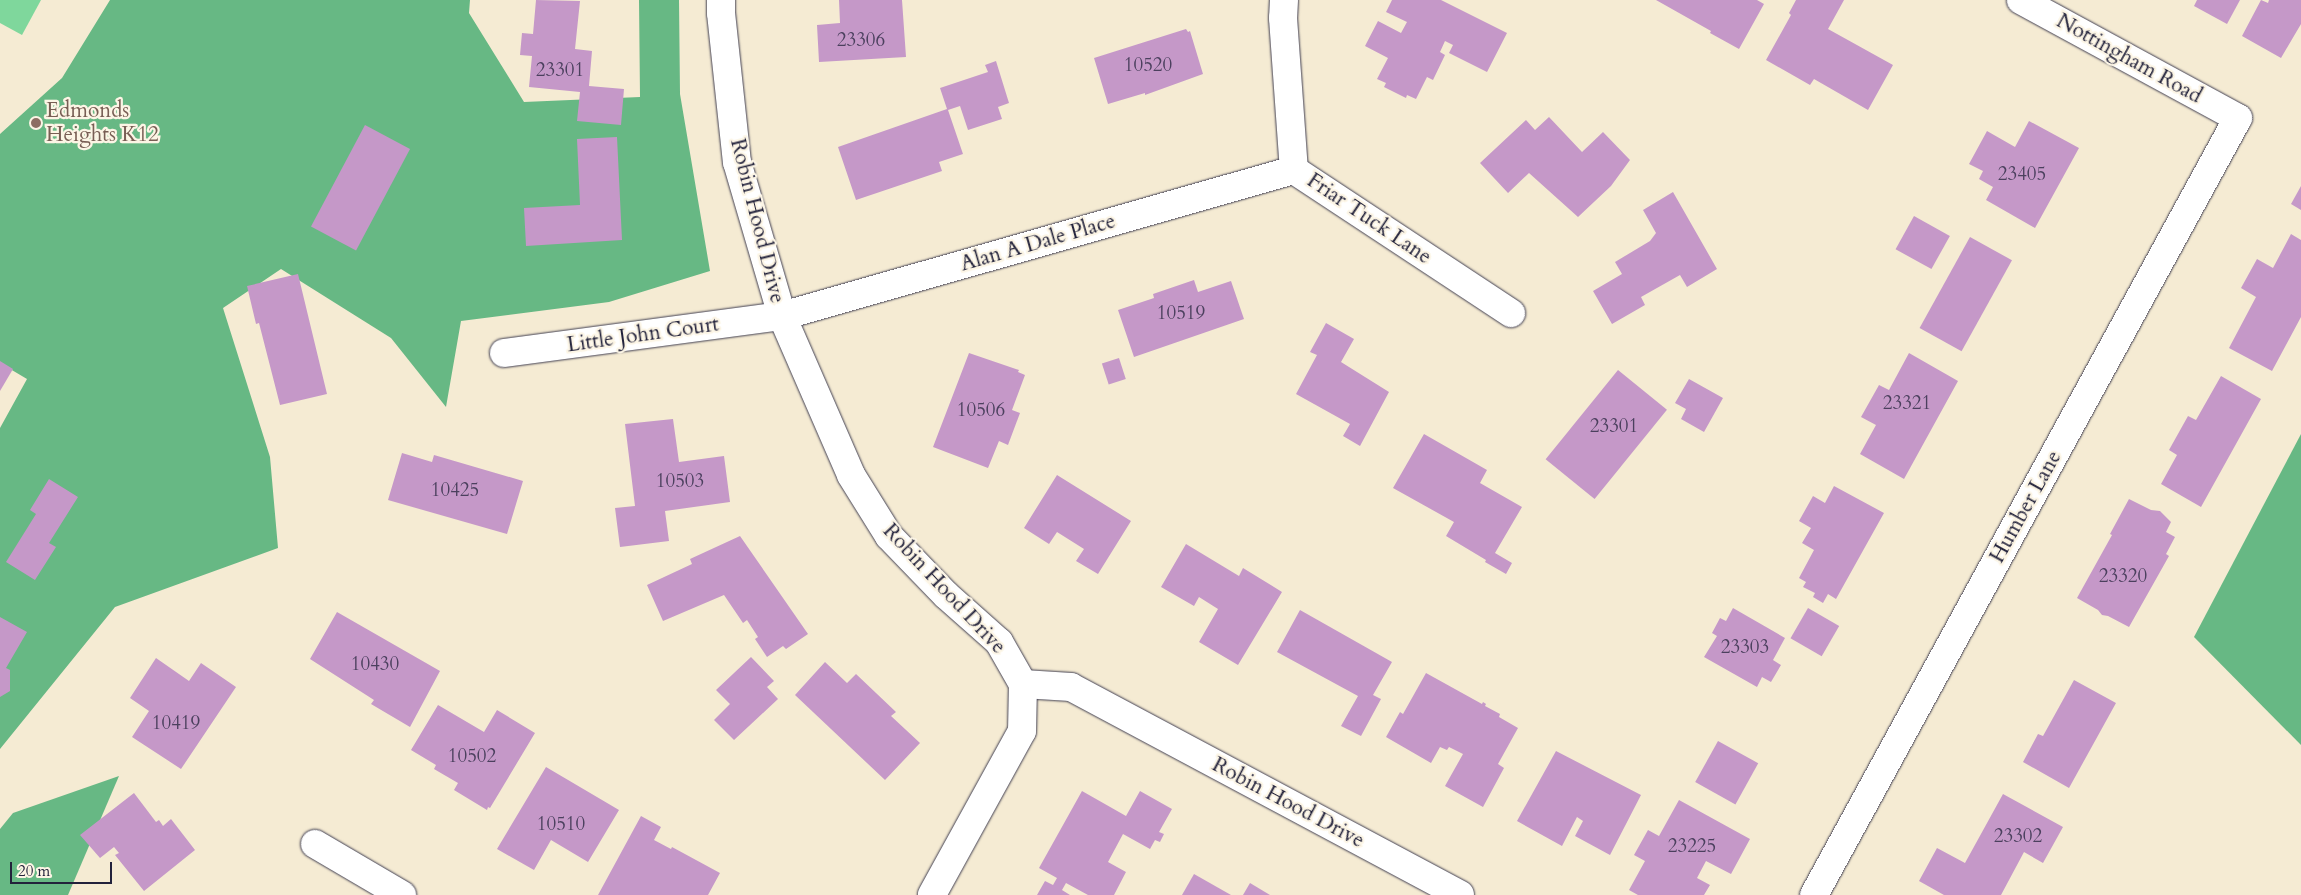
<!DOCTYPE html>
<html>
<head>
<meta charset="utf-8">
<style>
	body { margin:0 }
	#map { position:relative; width:2301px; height:895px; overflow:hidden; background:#f5ebd3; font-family:Cardo,serif }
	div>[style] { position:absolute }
	.green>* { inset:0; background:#7fd79c }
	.forest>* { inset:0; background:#67b884 }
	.building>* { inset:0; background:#c598c8; transform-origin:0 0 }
	.roads { filter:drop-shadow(0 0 1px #424052) drop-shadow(0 0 1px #424052) }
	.minor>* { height:28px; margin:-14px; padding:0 14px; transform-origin:14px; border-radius:14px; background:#fff }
	.tertiary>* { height:28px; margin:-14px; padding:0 14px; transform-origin:14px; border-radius:14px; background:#fff }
	.dots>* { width:14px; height:14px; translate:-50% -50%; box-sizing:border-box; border:2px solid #fcf5e5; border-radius:50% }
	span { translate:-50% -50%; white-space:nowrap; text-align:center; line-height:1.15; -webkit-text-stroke:4.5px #fcf5e5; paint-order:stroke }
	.number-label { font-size:19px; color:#4b405e }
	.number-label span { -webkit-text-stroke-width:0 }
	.street-label { font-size:21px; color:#22223b }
	.education-label { font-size:21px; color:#785e54 }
	.left { translate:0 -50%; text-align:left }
	.scale { position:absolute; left:10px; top:862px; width:102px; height:22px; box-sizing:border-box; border:2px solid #22223b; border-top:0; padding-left:6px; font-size:15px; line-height:18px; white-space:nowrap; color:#22223b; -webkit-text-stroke:4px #fcf5e5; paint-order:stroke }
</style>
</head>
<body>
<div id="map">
	<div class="green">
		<div style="clip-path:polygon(0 0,41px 0,22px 35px,0 23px)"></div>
	</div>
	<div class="forest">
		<div style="clip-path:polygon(110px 0,470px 0,469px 13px,524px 102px,640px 97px,639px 0,679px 0,680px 94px,710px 271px,609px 302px,461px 321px,446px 407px,391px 338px,281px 269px,223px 308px,270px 457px,278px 548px,115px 607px,0 749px,0 428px,27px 379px,0 363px,0 134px,62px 78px)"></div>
		<div style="clip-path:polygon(2301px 434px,2301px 745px,2194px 637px)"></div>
		<div style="clip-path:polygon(119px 776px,68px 895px,0 895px,0 829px,13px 813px)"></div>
	</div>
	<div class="building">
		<div style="clip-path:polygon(536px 0,580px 1px,575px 49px,592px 51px,589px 86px,624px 89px,621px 125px,577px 121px,580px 92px,529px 87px,532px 56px,520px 55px,522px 33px,533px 34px)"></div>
		<div style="clip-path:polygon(839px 0,902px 0,906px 57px,819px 62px,817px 25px,840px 23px)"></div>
		<div style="clip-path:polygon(1392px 0,1441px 0,1507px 33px,1487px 72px,1449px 53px,1453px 45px,1445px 41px,1440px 52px,1445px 55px,1433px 80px,1427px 77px,1416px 99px,1407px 95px,1406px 98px,1384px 87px,1386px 83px,1377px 79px,1388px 58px,1365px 46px,1378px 21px,1401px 33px,1407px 22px,1386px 12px)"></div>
		<div style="clip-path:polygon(1656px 0,1757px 0,1764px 4px,1739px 49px,1710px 33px,1711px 31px)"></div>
		<div style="clip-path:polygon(1796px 0,1844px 0,1828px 29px,1893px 65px,1868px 110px,1814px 79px,1810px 85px,1766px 60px,1791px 15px,1789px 13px)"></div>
		<div style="clip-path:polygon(2197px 0,2240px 0,2227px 24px,2194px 6px)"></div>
		<div style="clip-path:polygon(2261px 0,2268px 3px,2269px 0,2301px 0,2301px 24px,2281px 58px,2242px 36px)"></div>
		<div style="clip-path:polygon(1186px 29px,1188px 32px,1190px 31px,1203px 74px,1145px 95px,1145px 93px,1108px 104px,1094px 58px)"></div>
		<div style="clip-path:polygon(996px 61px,1009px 103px,998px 107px,1002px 119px,968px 130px,960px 106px,948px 110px,963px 154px,939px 162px,942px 171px,856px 200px,838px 147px,947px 109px,940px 88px,988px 72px,985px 65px)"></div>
		<div style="clip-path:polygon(1549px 117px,1582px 152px,1603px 132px,1630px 160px,1611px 186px,1578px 217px,1529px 173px,1508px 193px,1480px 163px,1526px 120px,1535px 130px)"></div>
		<div style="clip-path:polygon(2029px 121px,2079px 148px,2035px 228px,1986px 200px,1993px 187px,1979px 179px,1983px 171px,1969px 164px,1987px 131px,2015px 147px)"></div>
		<div style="left:365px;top:125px;width:51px;height:115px;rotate:28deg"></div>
		<div style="clip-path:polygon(617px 137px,622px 240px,526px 246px,524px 208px,580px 205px,577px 139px)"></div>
		<div style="clip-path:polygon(2301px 186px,2301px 210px,2291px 204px)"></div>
		<div style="clip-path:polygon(1673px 192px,1717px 269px,1687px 287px,1680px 275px,1641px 297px,1645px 305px,1612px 324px,1593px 291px,1622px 274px,1615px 262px,1650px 241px,1656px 233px,1643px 210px)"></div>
		<div style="left:1914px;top:216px;width:41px;height:38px;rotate:29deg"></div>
		<div style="clip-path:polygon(2291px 234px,2301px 240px,2301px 317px,2272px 371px,2229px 348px,2256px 297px,2241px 288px,2257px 259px,2273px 268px)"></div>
		<div style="left:1970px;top:237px;width:48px;height:104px;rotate:29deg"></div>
		<div style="clip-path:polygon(298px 274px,327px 394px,280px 405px,259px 323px,256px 324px,247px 286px)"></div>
		<div style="clip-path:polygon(1194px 280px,1198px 292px,1231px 281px,1244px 319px,1134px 357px,1118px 310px,1154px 298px,1153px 294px)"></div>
		<div style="clip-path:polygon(1326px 323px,1354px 339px,1341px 362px,1389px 392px,1360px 446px,1343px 436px,1350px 424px,1296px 394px,1317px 355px,1310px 352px)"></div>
		<div style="clip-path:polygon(969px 353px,1019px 370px,1018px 372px,1025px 375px,1012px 410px,1020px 413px,1008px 445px,999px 441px,988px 468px,933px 447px)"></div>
		<div style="clip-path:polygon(1909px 353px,1958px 381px,1904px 479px,1860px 454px,1876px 425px,1861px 417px,1879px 385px,1889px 390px)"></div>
		<div style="left:1119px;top:358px;width:22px;height:18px;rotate:72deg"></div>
		<div style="clip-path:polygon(0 361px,13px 369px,0 391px)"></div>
		<div style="left:1618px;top:370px;width:63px;height:115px;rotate:39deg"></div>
		<div style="clip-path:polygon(2221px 376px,2261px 399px,2201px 507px,2161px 484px,2177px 455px,2169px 450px,2188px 416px,2196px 420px)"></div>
		<div style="clip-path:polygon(1689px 379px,1723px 398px,1704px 432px,1681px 419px,1686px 409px,1675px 403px)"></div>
		<div style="clip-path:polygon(673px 419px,679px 462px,724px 456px,730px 502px,665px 511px,669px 541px,620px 547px,615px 508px,635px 506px,625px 424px)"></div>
		<div style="clip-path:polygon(1424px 434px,1487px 470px,1480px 483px,1522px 507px,1495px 553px,1512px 563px,1506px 574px,1485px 562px,1486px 560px,1446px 536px,1454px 522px,1393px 488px)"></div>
		<div style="clip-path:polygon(402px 453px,432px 462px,434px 455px,523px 481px,507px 534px,388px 500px)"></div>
		<div style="clip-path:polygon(1057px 475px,1131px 521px,1098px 574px,1076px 561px,1084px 549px,1057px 532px,1049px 544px,1024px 528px)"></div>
		<div style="clip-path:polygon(49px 479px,78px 497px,49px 543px,56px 547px,35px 580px,6px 562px,36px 514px,30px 510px)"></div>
		<div style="clip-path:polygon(1834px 486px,1884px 513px,1836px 599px,1828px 594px,1823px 603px,1813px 597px,1815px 593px,1803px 587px,1806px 582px,1799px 578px,1814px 550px,1802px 543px,1811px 528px,1799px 521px,1813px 496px,1825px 503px)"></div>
		<div style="clip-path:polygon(2129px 499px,2151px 510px,2160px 511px,2171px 522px,2166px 532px,2175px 537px,2166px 554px,2169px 556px,2129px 627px,2108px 616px,2102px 615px,2098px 610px,2077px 598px,2112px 535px,2110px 534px)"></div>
		<div style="clip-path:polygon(740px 536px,808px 634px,786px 649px,783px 646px,767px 657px,755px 639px,758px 637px,747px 620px,743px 623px,724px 595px,663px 621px,647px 585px,692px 564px,690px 559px)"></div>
		<div style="clip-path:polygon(1186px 544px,1239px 576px,1243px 568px,1282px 592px,1238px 665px,1199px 642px,1218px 609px,1199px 597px,1194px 606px,1161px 587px)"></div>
		<div style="clip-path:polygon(1733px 608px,1785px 638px,1773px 660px,1781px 665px,1771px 682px,1762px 677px,1757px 687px,1704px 657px,1717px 636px,1712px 633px,1720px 618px,1726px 621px)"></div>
		<div style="left:1808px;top:608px;width:36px;height:35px;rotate:30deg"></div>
		<div style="clip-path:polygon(1300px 610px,1392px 662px,1373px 695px,1381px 699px,1361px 736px,1341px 726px,1358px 696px,1277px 652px)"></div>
		<div style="clip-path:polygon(337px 612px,440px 671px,410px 727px,371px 704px,374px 700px,310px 659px)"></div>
		<div style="clip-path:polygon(0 617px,27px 632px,6px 668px,10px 670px,10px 691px,0 697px)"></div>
		<div style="clip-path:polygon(751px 657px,774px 681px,767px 687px,778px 699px,734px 740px,714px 720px,730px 704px,716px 690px)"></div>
		<div style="clip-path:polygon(156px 658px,189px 681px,201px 663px,236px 687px,181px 769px,132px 737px,149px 711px,130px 698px)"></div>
		<div style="clip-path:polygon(825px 662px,847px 683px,856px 674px,896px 712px,891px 716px,920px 743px,885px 780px,795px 695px)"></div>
		<div style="clip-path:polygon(1426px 673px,1482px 704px,1483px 702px,1486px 704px,1485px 706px,1500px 714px,1499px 717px,1518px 728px,1498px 764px,1504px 768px,1483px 807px,1445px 786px,1463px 754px,1449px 747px,1447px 750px,1440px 747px,1431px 763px,1386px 737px,1400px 712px,1403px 714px)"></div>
		<div style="clip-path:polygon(2074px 680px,2116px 703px,2069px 788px,2023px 762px,2038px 734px,2043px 736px)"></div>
		<div style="clip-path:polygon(438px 705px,484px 732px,497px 710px,535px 733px,490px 808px,488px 807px,487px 810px,454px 790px,458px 783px,434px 769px,436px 765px,411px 750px)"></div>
		<div style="left:1718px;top:741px;width:46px;height:47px;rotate:29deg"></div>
		<div style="clip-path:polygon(1556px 751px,1641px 795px,1610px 855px,1575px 836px,1583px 821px,1577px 817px,1562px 846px,1517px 821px)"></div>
		<div style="clip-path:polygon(546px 767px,619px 810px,588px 862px,551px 840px,534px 870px,497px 849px)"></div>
		<div style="clip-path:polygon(1082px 791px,1126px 816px,1140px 791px,1172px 809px,1159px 832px,1164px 834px,1160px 842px,1155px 840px,1150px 849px,1123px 834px,1108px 862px,1126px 872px,1114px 895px,1088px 895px,1066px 883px,1062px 890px,1070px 895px,1037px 895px,1045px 881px,1053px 885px,1057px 878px,1039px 868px)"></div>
		<div style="clip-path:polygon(134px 793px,156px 822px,159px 820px,163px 826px,171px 819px,195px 850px,144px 891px,115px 855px,119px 853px,114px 847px,100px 858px,80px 835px)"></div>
		<div style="clip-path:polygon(2003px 794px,2063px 827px,2043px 863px,2024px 852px,2001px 895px,1944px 895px,1919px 881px,1937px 848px,1965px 863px)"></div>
		<div style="clip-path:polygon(1679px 800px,1750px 839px,1731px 874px,1706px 861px,1697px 878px,1710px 885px,1704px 895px,1638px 895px,1629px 890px,1645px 861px,1634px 855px,1648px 830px,1659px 836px)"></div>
		<div style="clip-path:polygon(641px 816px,661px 827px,654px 840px,671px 849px,672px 847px,720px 873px,708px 895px,598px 895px)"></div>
		<div style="clip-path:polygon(1194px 874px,1231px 895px,1182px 895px)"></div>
		<div style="clip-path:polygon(1250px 883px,1270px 895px,1243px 895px)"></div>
	</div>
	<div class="roads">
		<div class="minor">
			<div style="left:1284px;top:0;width:18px;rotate:93deg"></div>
			<div style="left:1283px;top:18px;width:152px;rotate:85.9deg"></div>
			<div style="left:1294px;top:170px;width:260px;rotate:33.4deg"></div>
			<div style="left:504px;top:353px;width:280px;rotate:-7.6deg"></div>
			<div style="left:782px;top:316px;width:532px;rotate:-15.92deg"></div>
			<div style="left:1023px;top:684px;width:48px;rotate:3.6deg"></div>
			<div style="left:1071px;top:687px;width:441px;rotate:28.1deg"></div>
			<div style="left:315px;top:844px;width:101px;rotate:30.4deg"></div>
			<div style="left:1814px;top:895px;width:885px;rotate:-61.38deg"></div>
			<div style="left:2238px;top:118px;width:247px;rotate:-151.5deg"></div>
		</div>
		<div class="tertiary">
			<div style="left:721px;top:0;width:13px;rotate:90deg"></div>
			<div style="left:721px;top:13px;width:150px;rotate:83.9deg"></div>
			<div style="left:737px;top:162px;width:160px;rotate:73.7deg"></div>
			<div style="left:782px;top:316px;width:173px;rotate:66.5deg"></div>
			<div style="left:851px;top:475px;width:72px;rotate:58.1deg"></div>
			<div style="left:889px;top:536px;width:82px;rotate:46deg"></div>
			<div style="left:946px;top:595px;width:71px;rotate:41.6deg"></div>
			<div style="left:999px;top:642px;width:48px;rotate:60.3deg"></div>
			<div style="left:1023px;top:684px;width:47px;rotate:91.2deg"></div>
			<div style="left:1022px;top:731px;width:187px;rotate:118.8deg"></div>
		</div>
	</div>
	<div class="dots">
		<div style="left:36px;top:123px;background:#8d6e63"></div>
	</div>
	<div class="number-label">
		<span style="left:861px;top:41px">23306</span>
		<span style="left:1148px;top:66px">10520</span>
		<span style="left:560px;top:71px">23301</span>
		<span style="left:2022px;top:175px">23405</span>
		<span style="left:1181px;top:314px">10519</span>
		<span style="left:1907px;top:404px">23321</span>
		<span style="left:981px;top:411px">10506</span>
		<span style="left:1614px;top:427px">23301</span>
		<span style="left:680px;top:482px">10503</span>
		<span style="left:455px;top:491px">10425</span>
		<span style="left:2123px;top:577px">23320</span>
		<span style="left:1745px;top:648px">23303</span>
		<span style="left:375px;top:665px">10430</span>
		<span style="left:176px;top:724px">10419</span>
		<span style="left:472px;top:757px">10502</span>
		<span style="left:561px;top:825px">10510</span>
		<span style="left:2018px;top:837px">23302</span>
		<span style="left:1692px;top:847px">23225</span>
	</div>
	<div class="street-label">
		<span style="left:2129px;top:59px;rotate:29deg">Nottingham Road</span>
		<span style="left:1369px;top:219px;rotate:34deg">Friar Tuck Lane</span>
		<span style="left:757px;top:221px;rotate:76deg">Robin Hood Drive</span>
		<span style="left:1038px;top:243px;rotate:-16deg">Alan A Dale Place</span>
		<span style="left:643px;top:335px;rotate:-8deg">Little John Court</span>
		<span style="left:2026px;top:507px;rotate:-61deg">Humber Lane</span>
		<span style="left:944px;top:589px;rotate:47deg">Robin Hood Drive</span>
		<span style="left:1288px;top:803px;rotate:28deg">Robin Hood Drive</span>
	</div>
	<div class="education-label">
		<span class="left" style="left:46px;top:123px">Edmonds<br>Heights K12</span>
	</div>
	<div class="scale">20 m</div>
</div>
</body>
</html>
